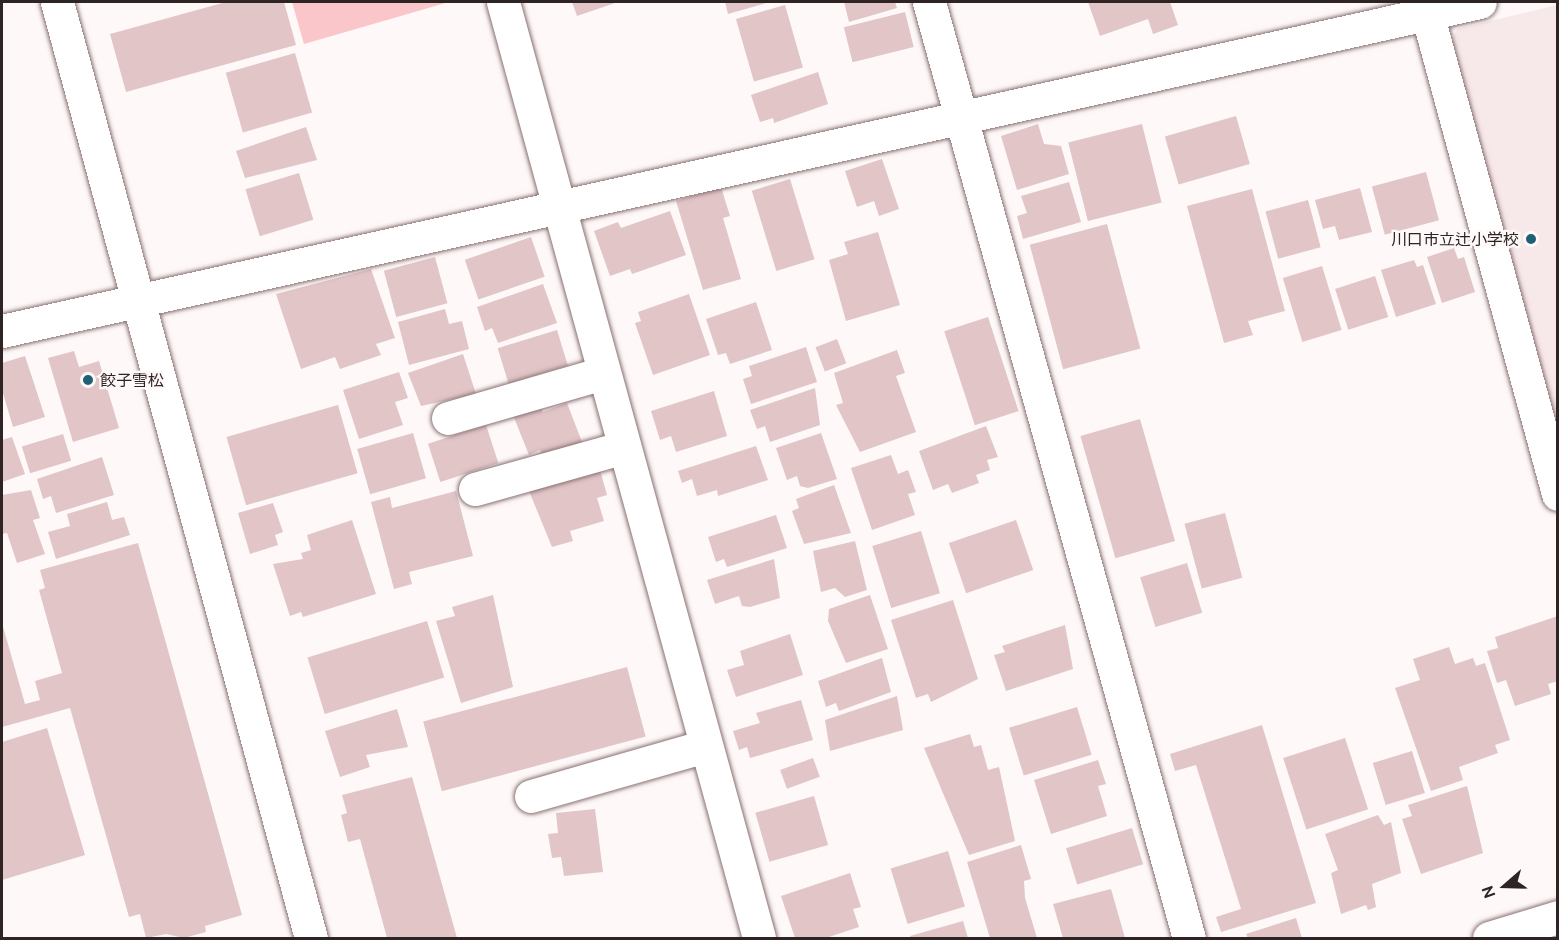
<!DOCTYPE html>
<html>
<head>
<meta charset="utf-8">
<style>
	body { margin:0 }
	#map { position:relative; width:1559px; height:940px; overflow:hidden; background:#fef8f8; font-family:Ubuntu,"Noto Sans JP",sans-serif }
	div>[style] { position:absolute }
	.built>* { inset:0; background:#f7e8e9 }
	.green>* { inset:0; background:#fac6ca }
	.building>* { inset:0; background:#e1c5c7; transform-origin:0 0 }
	.roads { filter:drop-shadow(0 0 2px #897072) drop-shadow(0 0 2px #897072) }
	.minor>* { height:33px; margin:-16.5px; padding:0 16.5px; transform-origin:16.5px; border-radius:16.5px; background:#fff }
	.dots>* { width:16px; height:16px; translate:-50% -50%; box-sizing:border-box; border:3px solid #fef8f8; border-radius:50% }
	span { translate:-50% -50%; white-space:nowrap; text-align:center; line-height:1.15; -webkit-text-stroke:4.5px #fef8f8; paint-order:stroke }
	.poi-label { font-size:16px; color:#2e2424 }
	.right { translate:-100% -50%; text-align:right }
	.left { translate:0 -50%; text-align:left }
	.frame { position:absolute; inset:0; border:3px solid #2e2424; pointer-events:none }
	.north { position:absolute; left:1475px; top:856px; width:60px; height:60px; -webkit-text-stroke:4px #fef8f8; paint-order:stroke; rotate:250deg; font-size:16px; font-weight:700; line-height:24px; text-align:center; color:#2e2424 }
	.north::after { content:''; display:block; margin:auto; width:21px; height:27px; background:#2e2424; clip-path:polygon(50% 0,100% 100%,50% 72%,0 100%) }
</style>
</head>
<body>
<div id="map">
	<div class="built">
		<div style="clip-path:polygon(1557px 5px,1557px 433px,1450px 46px,1457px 29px)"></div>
	</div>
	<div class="green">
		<div style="clip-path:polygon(292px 2px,449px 2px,304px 44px)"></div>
	</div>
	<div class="building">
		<div style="clip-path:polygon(226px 2px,284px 2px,296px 45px,126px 92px,110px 34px)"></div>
		<div style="clip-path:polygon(572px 2px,618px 2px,577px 16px)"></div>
		<div style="clip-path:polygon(725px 2px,770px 2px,728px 14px)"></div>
		<div style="clip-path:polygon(844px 2px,895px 2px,897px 8px,849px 22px)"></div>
		<div style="clip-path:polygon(1088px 2px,1170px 2px,1178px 25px,1153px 34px,1148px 19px,1100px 36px)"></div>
		<div style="left:785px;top:5px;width:65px;height:51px;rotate:74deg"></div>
		<div style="left:905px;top:12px;width:36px;height:63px;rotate:76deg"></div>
		<div style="left:295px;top:53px;width:62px;height:72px;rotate:74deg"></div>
		<div style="clip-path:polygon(818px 72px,828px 104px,774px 123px,773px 118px,760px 122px,751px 95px)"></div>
		<div style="left:1236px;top:116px;width:50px;height:74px;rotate:74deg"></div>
		<div style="clip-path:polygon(1038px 124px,1044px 144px,1061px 146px,1069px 174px,1017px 190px,1001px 136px)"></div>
		<div style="left:1142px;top:124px;width:81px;height:76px;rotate:76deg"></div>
		<div style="clip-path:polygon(306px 127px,317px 160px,245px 178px,236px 151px)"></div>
		<div style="clip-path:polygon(882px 159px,899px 209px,879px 216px,874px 201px,857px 207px,845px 171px)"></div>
		<div style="left:1426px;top:172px;width:50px;height:56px;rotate:75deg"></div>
		<div style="left:299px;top:173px;width:49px;height:56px;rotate:73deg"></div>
		<div style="left:790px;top:179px;width:84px;height:40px;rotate:73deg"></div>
		<div style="clip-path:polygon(1069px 182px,1081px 222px,1023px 239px,1017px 216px,1027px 213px,1021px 196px)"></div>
		<div style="clip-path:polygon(721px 187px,730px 216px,723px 218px,741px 279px,703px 290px,676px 201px)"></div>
		<div style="clip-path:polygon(1360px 188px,1372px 232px,1339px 240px,1335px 226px,1323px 229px,1315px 200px)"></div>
		<div style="clip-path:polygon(1252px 189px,1285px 311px,1248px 321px,1253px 335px,1224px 343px,1187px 206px)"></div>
		<div style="left:1308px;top:200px;width:49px;height:44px;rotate:75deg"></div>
		<div style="clip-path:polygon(670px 211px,686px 255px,632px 274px,630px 269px,610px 276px,594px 231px,618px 222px,621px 228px)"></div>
		<div style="left:1107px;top:224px;width:129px;height:80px;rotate:75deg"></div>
		<div style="clip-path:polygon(878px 232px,900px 305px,846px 321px,829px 260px,848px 254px,844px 242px)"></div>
		<div style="left:531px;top:237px;width:42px;height:70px;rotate:71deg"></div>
		<div style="clip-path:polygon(1454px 248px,1458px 259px,1464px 257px,1475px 292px,1442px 303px,1427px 257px)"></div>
		<div style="left:435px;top:257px;width:48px;height:53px;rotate:75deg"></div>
		<div style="clip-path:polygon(1414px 260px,1417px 267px,1423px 265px,1436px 304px,1396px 317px,1381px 270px)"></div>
		<div style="left:1322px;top:266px;width:67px;height:41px;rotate:73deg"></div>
		<div style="clip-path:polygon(371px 269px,395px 338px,376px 344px,381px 355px,340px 369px,335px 357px,301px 369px,276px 294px)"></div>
		<div style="left:1375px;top:276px;width:43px;height:42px;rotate:72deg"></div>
		<div style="clip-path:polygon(543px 284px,557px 323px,498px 343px,492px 328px,485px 331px,477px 307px)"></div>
		<div style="clip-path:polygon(689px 294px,710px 355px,653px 375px,635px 323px,641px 321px,638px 312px)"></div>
		<div style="clip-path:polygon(756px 302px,772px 350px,730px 364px,726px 353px,718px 355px,706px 319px)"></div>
		<div style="clip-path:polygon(445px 309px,449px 324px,462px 321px,469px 349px,409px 365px,398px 322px)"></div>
		<div style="left:988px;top:317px;width:99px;height:46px;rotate:72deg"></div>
		<div style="left:557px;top:330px;width:37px;height:62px;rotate:73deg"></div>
		<div style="left:837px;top:339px;width:26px;height:23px;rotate:69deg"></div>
		<div style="clip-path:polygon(806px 347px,817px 382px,751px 404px,743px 379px,752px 376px,749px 366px)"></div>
		<div style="clip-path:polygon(897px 350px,905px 373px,896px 376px,916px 432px,860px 452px,836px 405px,843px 403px,834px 373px)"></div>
		<div style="clip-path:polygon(74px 351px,79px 367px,99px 361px,119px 428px,73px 442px,48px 358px)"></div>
		<div style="clip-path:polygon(463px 354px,476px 394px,421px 406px,408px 373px)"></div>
		<div style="clip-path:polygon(25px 356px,45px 417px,13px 427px,2px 390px,2px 363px)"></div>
		<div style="clip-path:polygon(399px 372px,408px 398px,395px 402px,403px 425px,359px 439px,343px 390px)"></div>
		<div style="clip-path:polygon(815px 388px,820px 425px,770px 442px,765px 426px,757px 429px,750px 410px)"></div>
		<div style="clip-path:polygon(714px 391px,727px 436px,676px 452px,671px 436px,660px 440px,651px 411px)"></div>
		<div style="clip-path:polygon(567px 403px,582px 442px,542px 457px,540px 450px,529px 455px,513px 415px,539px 404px,543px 412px)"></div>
		<div style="left:338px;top:405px;width:71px;height:116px;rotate:74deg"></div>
		<div style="left:1140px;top:419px;width:127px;height:62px;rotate:74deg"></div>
		<div style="left:486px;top:425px;width:40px;height:61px;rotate:72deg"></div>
		<div style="clip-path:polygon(986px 426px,998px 457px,987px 460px,990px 470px,976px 475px,979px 483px,952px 493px,948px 484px,933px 490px,919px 451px)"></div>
		<div style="left:413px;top:433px;width:47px;height:58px;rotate:74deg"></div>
		<div style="clip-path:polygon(821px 433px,837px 479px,808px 488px,800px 486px,797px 476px,787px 480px,776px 448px)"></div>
		<div style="left:63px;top:434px;width:28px;height:43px;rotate:73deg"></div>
		<div style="clip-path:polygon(12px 437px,25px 474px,2px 482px,2px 440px)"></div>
		<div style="clip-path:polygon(756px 446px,768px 480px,718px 496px,717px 490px,697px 496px,692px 479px,682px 483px,678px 471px)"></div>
		<div style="clip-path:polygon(891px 455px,898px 474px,908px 470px,916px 492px,908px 494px,915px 515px,872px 530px,851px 468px)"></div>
		<div style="clip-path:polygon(102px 457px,114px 495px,56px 513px,51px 496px,43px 499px,37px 479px)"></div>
		<div style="clip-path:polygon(600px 470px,607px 495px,597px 498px,604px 521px,570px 531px,573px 541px,552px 547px,529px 491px)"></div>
		<div style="clip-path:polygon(834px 485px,851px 533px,804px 544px,792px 511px,799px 508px,796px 499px)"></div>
		<div style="clip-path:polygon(31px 490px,40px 518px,33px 520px,45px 554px,17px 563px,7px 533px,2px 534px,2px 495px)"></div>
		<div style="clip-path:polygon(456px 491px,473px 556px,409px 572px,412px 584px,394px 589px,371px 502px,390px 497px,392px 508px)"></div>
		<div style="clip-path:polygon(107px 502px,112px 520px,124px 517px,130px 535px,56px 559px,48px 532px,70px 526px,67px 514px)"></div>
		<div style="clip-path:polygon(273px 503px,283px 532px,275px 535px,278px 545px,250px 554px,238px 513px)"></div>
		<div style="left:1225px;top:513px;width:67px;height:42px;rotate:75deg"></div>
		<div style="clip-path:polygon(776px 515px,787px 548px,727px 567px,724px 559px,716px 562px,708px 537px)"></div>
		<div style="clip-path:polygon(352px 520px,376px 594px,303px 617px,301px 612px,290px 616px,273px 564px,303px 559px,301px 553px,311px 550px,307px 535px)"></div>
		<div style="left:1016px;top:520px;width:53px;height:71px;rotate:71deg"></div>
		<div style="left:921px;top:531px;width:65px;height:51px;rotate:73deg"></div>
		<div style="clip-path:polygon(855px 541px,867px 590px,845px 597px,835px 588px,821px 592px,813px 551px)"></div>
		<div style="clip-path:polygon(138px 543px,242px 915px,205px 926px,206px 932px,184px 938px,166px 934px,146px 938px,140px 914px,129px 917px,70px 708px,2px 727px,2px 623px,25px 704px,40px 700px,35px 681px,62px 673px,39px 590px,45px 588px,40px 570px)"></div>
		<div style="clip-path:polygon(774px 559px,780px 598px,750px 607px,742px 606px,739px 596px,715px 604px,707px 580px)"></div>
		<div style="left:1187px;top:563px;width:52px;height:49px;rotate:73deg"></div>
		<div style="clip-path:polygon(493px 595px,513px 687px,461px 703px,436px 621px,455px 616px,452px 607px)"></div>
		<div style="clip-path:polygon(870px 595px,888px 649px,846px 663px,828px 621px,829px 609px)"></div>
		<div style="clip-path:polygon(953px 600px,978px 679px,931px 702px,928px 694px,916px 698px,891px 620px)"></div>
		<div style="clip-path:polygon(1558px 616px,1558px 681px,1548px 684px,1551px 694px,1515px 706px,1506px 680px,1497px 683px,1487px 651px,1498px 648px,1495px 637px)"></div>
		<div style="left:427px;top:621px;width:59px;height:125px;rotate:73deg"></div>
		<div style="clip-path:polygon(1065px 625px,1073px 669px,1006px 691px,994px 655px,1005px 652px,1002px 646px)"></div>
		<div style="clip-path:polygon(790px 634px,803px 675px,736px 697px,727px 670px,744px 665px,740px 651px)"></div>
		<div style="clip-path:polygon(1449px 647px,1455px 664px,1473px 658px,1476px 666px,1485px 663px,1510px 740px,1495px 745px,1498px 753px,1459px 767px,1463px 780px,1431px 791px,1395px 688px,1420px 680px,1413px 659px)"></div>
		<div style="clip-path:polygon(882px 658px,891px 692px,839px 711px,836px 703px,826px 707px,818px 681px)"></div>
		<div style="left:627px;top:667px;width:72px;height:211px;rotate:75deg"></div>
		<div style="clip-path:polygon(897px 696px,903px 730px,830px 751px,825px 720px)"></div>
		<div style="clip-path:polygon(801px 700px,813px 740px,750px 758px,747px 747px,739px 750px,733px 731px,760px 723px,756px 713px)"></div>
		<div style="left:1077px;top:707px;width:50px;height:71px;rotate:73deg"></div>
		<div style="clip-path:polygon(397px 709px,408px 747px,366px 755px,370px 767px,340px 777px,325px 731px)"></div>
		<div style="clip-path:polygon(1262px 725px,1316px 903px,1221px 932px,1216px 917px,1241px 909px,1196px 765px,1175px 771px,1170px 754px)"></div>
		<div style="clip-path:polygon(47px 728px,85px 855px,2px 880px,2px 742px)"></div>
		<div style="clip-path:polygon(970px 734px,974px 747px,981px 745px,988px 770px,999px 767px,1015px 841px,969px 855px,924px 748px)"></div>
		<div style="left:1345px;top:738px;width:75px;height:65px;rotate:72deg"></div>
		<div style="left:1412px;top:751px;width:44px;height:41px;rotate:73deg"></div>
		<div style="left:813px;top:758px;width:20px;height:35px;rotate:70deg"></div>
		<div style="clip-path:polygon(1098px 760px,1106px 784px,1098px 786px,1107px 816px,1051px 834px,1034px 780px)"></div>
		<div style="clip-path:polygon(412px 777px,457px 938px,387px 938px,360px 839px,348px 842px,341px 815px,347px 813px,342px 795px)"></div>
		<div style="clip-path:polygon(1467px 786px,1483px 853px,1421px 874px,1402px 819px,1412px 816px,1408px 805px)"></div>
		<div style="left:814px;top:796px;width:51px;height:61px;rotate:74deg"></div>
		<div style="clip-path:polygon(595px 809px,603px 872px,564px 876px,561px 857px,552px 858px,548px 834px,558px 833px,556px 813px)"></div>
		<div style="clip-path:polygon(1378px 815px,1384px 825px,1391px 822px,1401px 873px,1372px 884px,1376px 907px,1368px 910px,1366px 905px,1341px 914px,1331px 873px,1338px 870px,1325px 834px)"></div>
		<div style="left:1132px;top:828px;width:38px;height:69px;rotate:73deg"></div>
		<div style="clip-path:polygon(1021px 845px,1031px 879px,1024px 881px,1025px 898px,1037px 938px,990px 938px,967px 862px)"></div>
		<div style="left:948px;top:851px;width:58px;height:60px;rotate:73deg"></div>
		<div style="clip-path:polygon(850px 873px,861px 907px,853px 909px,859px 927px,826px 938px,795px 938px,781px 896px)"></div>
		<div style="clip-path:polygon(1111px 889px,1125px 938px,1063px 938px,1053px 904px)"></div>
		<div style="clip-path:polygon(1296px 918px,1302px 938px,1248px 938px,1246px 934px)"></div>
		<div style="clip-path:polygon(963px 921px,968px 938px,910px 938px,910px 936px)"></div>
	</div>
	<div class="roads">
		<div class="minor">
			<div style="left:57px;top:2px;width:970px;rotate:74.82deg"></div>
			<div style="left:503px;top:2px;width:970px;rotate:74.7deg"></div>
			<div style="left:929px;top:2px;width:971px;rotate:74.48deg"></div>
			<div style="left:1424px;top:2px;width:510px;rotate:74.76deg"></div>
			<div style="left:2px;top:331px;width:1514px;rotate:-12.55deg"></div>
			<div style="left:448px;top:418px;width:161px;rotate:-16.2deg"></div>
			<div style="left:475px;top:489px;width:155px;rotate:-15.7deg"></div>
			<div style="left:531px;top:796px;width:181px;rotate:-16deg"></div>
			<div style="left:1489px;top:938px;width:72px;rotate:-16.9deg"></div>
		</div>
	</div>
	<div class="dots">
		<div style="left:1531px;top:239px;background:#1f6074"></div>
		<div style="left:88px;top:380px;background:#1f6074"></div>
	</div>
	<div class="poi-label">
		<span class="right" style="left:1519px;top:239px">川口市立辻小学校</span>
		<span class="left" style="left:100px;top:380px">餃子雪松</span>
	</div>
	<div class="frame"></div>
	<div class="north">N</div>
</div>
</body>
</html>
